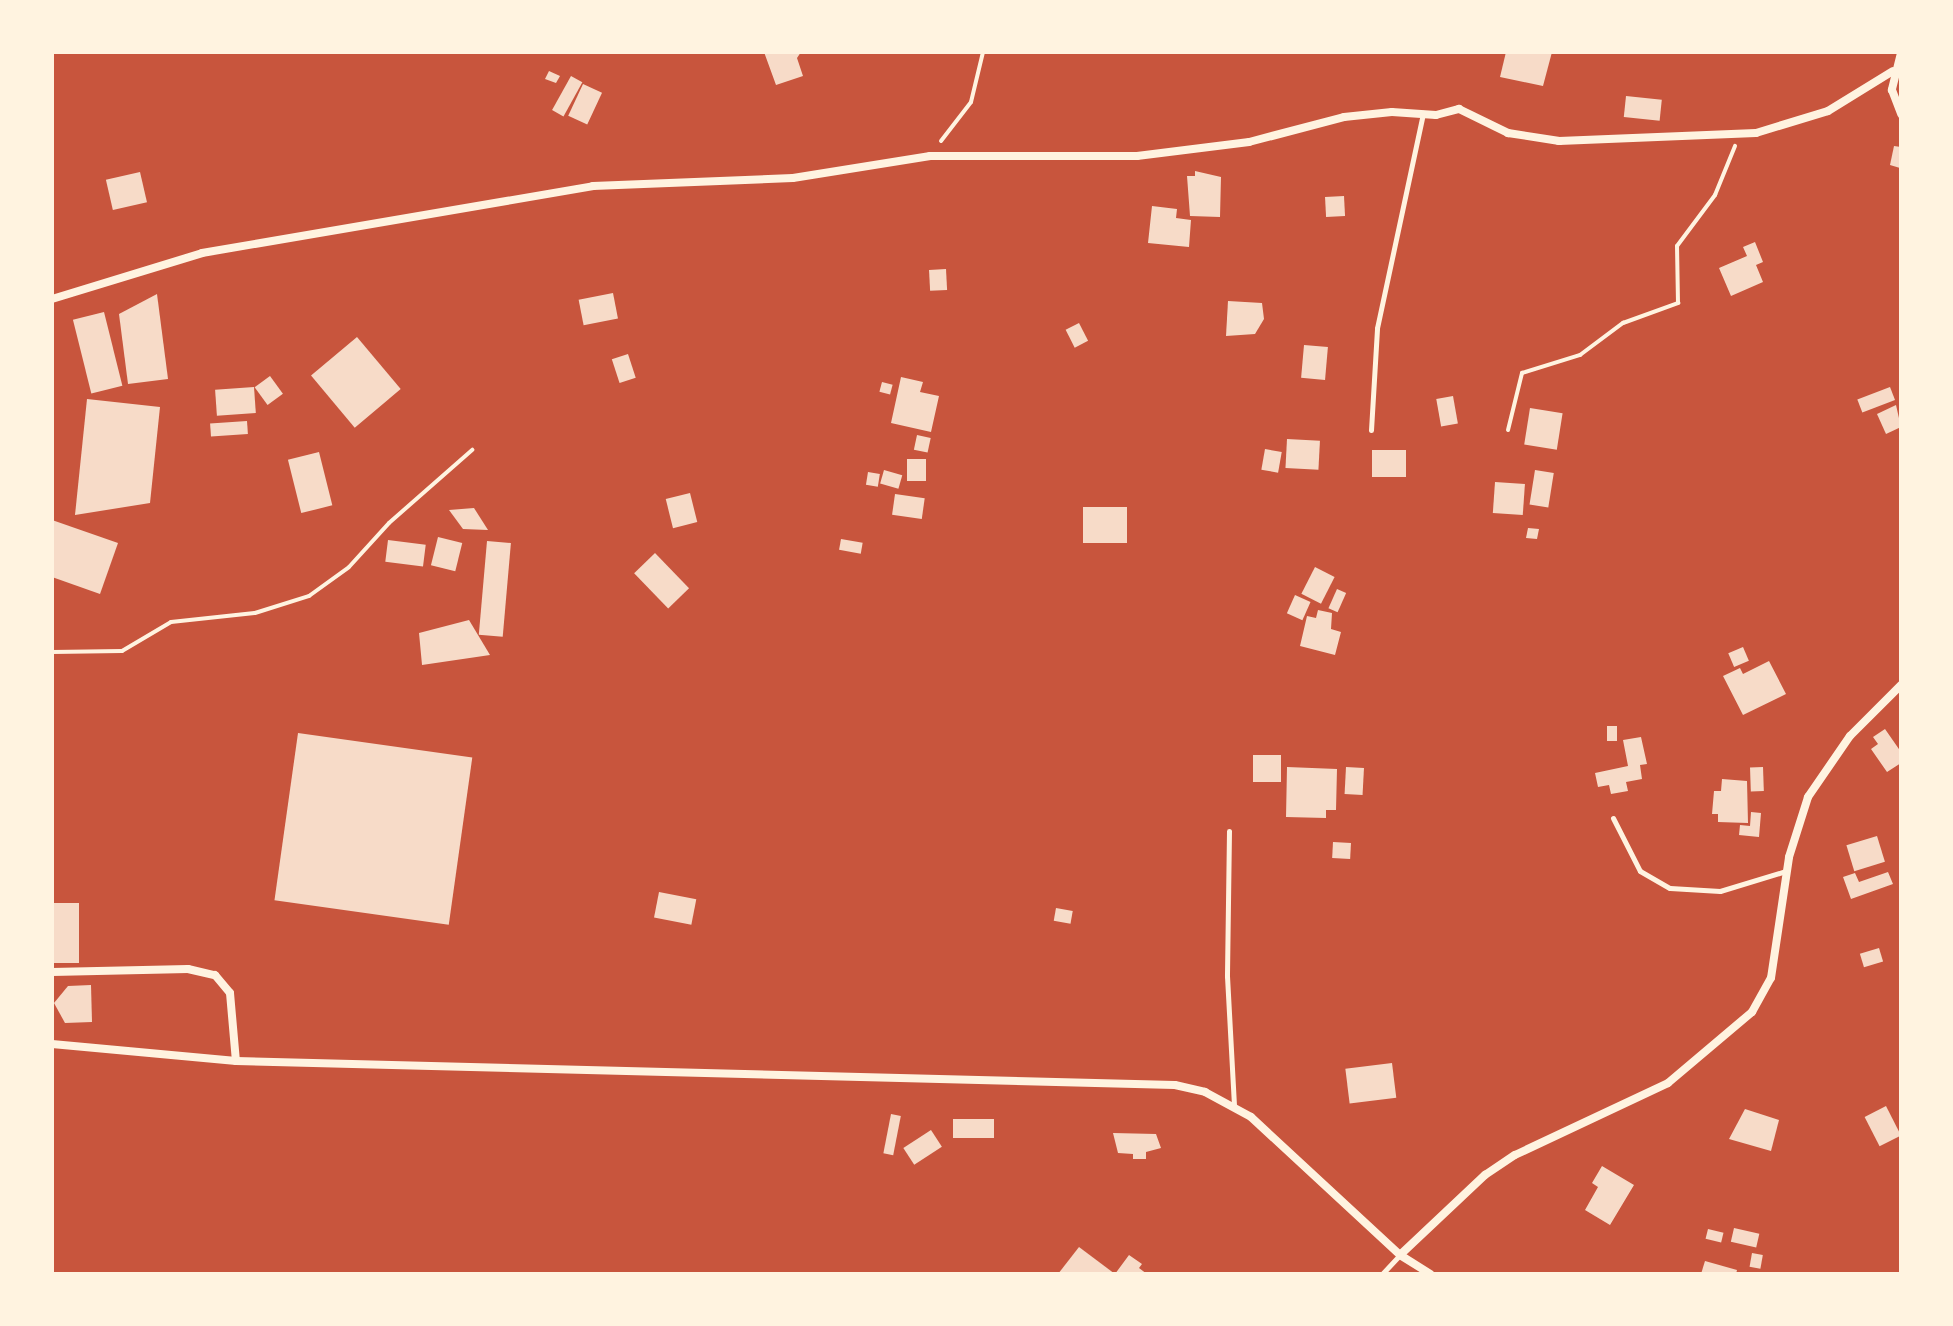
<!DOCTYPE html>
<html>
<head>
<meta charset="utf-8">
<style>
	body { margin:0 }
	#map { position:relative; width:1953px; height:1326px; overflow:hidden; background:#c8553d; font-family:"Golos Text",sans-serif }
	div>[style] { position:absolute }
	.building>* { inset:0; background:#f7dbc8; transform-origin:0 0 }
	.path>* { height:4px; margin:-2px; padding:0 2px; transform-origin:2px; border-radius:2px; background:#fff3e0 }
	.service>* { height:5px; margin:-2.5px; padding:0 2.5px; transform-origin:2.5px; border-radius:2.5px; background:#fff3e0 }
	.minor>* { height:8px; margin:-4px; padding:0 4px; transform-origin:4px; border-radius:4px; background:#fff3e0 }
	span { translate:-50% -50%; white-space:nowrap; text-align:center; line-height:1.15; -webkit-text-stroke:6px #fff3e0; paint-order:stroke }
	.frame { position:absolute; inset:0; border:54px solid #fff3e0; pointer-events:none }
</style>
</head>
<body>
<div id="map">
	<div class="building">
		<div style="clip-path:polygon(764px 52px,801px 52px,797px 58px,803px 76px,776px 85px)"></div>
		<div style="clip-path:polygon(1506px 52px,1552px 52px,1543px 86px,1500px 77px)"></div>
		<div style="clip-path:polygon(549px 71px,560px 76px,556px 83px,545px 79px)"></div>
		<div style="left:571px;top:76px;width:13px;height:39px;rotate:29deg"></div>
		<div style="left:583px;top:84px;width:21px;height:35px;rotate:25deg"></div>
		<div style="left:1626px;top:96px;width:36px;height:21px;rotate:6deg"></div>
		<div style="clip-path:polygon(1894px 146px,1901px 147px,1900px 168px,1890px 165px)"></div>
		<div style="clip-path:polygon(1195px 171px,1221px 177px,1220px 217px,1190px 216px,1187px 176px,1195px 176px)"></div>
		<div style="left:140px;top:172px;width:31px;height:35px;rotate:77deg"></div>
		<div style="left:1344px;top:196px;width:20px;height:19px;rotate:87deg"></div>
		<div style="clip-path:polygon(1152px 206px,1177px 209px,1176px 218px,1191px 220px,1189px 247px,1148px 243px)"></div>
		<div style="clip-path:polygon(1755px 242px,1763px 262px,1756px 265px,1763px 282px,1731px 296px,1719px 268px,1747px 256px,1743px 247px)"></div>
		<div style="left:946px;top:269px;width:21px;height:17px;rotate:87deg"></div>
		<div style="left:613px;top:293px;width:26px;height:35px;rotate:79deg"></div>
		<div style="clip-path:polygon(157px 294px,168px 379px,128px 384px,119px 314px)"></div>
		<div style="clip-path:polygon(1228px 301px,1262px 303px,1264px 319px,1255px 334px,1226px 336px)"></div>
		<div style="left:104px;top:312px;width:76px;height:32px;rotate:76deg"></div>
		<div style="left:1079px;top:323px;width:20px;height:15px;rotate:63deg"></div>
		<div style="left:357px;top:337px;width:68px;height:60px;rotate:50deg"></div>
		<div style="left:1304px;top:345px;width:24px;height:33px;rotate:5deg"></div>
		<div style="left:628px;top:354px;width:25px;height:17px;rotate:72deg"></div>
		<div style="left:270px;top:376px;width:22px;height:19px;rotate:54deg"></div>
		<div style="clip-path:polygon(901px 377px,923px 382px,920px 392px,939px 396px,931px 432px,891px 423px)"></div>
		<div style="left:882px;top:382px;width:11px;height:10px;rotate:15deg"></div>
		<div style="left:254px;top:387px;width:26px;height:39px;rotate:86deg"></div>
		<div style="left:1890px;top:387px;width:14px;height:35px;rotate:69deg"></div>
		<div style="left:1453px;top:396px;width:28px;height:17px;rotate:80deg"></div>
		<div style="clip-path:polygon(87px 399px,160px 407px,150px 503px,75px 515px)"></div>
		<div style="clip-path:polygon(1896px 405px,1901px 427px,1886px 434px,1877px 414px)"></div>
		<div style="left:1530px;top:408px;width:33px;height:37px;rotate:9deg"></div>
		<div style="left:247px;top:421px;width:13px;height:37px;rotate:86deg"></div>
		<div style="left:917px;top:435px;width:14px;height:15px;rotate:12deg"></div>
		<div style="left:1287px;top:439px;width:33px;height:29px;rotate:3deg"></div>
		<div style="left:1265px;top:449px;width:17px;height:21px;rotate:10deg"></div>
		<div style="left:1372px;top:450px;width:34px;height:27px"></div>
		<div style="left:319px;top:452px;width:55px;height:32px;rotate:76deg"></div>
		<div style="left:926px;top:459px;width:22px;height:19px;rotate:90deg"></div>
		<div style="left:884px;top:470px;width:19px;height:14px;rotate:16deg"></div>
		<div style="left:1535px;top:470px;width:19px;height:35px;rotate:9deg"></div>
		<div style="left:868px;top:472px;width:12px;height:13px;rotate:9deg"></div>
		<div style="left:1495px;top:482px;width:30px;height:31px;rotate:4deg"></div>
		<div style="left:690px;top:493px;width:30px;height:25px;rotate:76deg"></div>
		<div style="left:895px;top:494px;width:30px;height:21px;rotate:8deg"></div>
		<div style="left:1083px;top:507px;width:44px;height:36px"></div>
		<div style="clip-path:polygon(474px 508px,488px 530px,463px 529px,449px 510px)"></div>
		<div style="clip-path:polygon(52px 520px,118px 543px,100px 594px,52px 577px)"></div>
		<div style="clip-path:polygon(1528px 528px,1539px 529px,1537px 539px,1526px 538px)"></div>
		<div style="left:438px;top:537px;width:25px;height:29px;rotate:14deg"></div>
		<div style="left:841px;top:539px;width:22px;height:11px;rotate:10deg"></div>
		<div style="left:388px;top:540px;width:38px;height:22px;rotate:7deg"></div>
		<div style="left:487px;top:541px;width:24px;height:94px;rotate:5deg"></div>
		<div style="left:655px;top:553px;width:49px;height:29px;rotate:46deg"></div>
		<div style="left:1315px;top:567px;width:22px;height:30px;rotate:27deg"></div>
		<div style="left:1337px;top:589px;width:10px;height:21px;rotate:24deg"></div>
		<div style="left:1295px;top:595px;width:17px;height:20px;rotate:24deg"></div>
		<div style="clip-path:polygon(1318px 610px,1332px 613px,1331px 629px,1341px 632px,1335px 655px,1300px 646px,1307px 616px,1316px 618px)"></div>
		<div style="clip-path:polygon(469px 620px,490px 655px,422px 665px,419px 633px)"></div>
		<div style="left:1743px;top:647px;width:15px;height:16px;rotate:67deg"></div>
		<div style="clip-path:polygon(1769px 661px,1786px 694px,1743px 715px,1723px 676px,1740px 668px,1743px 674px)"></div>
		<div style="left:1607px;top:726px;width:10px;height:15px"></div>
		<div style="clip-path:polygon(1885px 729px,1901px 752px,1901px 763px,1887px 772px,1871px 749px,1878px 744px,1873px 737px)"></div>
		<div style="left:298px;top:733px;width:176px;height:169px;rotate:8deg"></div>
		<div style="clip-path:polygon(1641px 737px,1647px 764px,1640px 765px,1642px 779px,1626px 782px,1628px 791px,1611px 794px,1609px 785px,1598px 787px,1595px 773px,1628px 766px,1623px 740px)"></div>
		<div style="left:1253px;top:755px;width:28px;height:27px"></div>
		<div style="clip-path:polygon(1287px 767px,1337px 769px,1336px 810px,1326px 810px,1326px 818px,1286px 817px)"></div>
		<div style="left:1346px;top:767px;width:18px;height:27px;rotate:3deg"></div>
		<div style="left:1763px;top:767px;width:24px;height:13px;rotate:88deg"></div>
		<div style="clip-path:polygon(1722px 779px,1747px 781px,1748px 823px,1718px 822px,1718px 814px,1712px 814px,1714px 791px,1721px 791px)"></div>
		<div style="clip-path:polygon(1751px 812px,1761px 813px,1759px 837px,1739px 835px,1740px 825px,1750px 826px)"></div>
		<div style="left:1877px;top:836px;width:27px;height:32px;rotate:73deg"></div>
		<div style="left:1333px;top:842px;width:18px;height:16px;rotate:3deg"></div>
		<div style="clip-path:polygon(1888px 872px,1893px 884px,1851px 899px,1843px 877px,1855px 873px,1859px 882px)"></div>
		<div style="left:659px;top:892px;width:38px;height:26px;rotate:11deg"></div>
		<div style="left:52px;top:903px;width:27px;height:60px"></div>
		<div style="left:1056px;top:908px;width:17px;height:13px;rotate:10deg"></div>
		<div style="left:1879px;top:948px;width:14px;height:20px;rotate:73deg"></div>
		<div style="clip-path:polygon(91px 985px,92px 1022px,65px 1023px,54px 1003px,68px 986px)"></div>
		<div style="left:1392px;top:1063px;width:35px;height:47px;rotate:83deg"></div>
		<div style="left:1886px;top:1106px;width:33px;height:24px;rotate:63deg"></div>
		<div style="clip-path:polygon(1745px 1109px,1779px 1120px,1771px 1151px,1729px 1139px)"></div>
		<div style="left:891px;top:1114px;width:10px;height:40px;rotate:11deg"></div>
		<div style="left:994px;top:1119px;width:19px;height:41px;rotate:90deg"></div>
		<div style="left:931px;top:1130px;width:20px;height:33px;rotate:57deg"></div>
		<div style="clip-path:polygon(1113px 1133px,1156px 1134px,1161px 1148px,1146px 1152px,1146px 1159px,1133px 1159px,1133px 1154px,1118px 1153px)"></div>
		<div style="clip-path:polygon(1602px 1166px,1634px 1185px,1610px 1225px,1585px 1210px,1598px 1187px,1592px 1183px)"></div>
		<div style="left:1734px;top:1228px;width:26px;height:14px;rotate:13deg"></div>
		<div style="left:1708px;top:1229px;width:16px;height:10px;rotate:14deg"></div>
		<div style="clip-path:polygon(1079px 1247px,1115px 1274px,1058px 1274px)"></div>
		<div style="left:1752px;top:1253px;width:11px;height:14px;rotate:10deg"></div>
		<div style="clip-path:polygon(1129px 1255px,1142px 1264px,1139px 1268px,1147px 1274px,1115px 1274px)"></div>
		<div style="clip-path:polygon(1705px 1261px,1737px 1270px,1736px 1274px,1701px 1274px)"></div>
	</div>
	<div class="path">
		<div style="left:941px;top:141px;width:49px;rotate:-52.4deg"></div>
		<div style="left:971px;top:102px;width:51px;rotate:-76.5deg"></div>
		<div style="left:1508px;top:430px;width:59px;rotate:-76.2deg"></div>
		<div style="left:1522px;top:373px;width:61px;rotate:-17.2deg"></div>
		<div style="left:1580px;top:355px;width:54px;rotate:-36.7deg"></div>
		<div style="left:1623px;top:323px;width:59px;rotate:-20deg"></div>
		<div style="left:1678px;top:303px;width:57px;rotate:-91deg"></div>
		<div style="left:1677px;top:246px;width:64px;rotate:-53.3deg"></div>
		<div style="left:1715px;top:195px;width:53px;rotate:-67.8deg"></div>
		<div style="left:52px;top:652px;width:70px;rotate:-0.8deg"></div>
		<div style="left:122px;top:651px;width:57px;rotate:-30.6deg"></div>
		<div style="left:171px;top:622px;width:84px;rotate:-6.1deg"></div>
		<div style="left:255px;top:613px;width:57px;rotate:-17.5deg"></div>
		<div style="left:309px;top:596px;width:49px;rotate:-35.9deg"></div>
		<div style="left:349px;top:567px;width:59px;rotate:-47.7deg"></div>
		<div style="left:389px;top:523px;width:111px;rotate:-41.3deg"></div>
	</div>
	<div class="service">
		<div style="left:1371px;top:430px;width:102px;rotate:-86.6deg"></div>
		<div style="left:1377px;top:328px;width:220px;rotate:-77.9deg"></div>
		<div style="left:1613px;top:818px;width:59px;rotate:63deg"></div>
		<div style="left:1640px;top:871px;width:34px;rotate:30deg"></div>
		<div style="left:1670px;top:888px;width:50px;rotate:3.4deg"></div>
		<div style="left:1720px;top:891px;width:69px;rotate:-16.9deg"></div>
		<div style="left:1229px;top:831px;width:145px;rotate:90.8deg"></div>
		<div style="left:1227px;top:976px;width:130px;rotate:86.9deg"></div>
		<div style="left:1382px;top:1274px;width:26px;rotate:-47deg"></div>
	</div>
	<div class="minor">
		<div style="left:1901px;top:53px;width:38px;rotate:104deg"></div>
		<div style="left:1892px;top:90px;width:26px;rotate:69deg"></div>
		<div style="left:52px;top:299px;width:157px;rotate:-17deg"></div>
		<div style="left:202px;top:253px;width:397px;rotate:-9.7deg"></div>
		<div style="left:593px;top:186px;width:200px;rotate:-2.3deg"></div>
		<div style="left:793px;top:178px;width:139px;rotate:-9.1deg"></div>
		<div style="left:930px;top:156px;width:207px"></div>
		<div style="left:1137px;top:156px;width:113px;rotate:-7.1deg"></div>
		<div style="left:1249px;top:142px;width:98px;rotate:-14.7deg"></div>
		<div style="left:1344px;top:117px;width:48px;rotate:-5.9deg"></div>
		<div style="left:1392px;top:112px;width:44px;rotate:3.9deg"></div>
		<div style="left:1436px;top:115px;width:24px;rotate:-15deg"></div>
		<div style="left:1459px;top:109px;width:55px;rotate:26.1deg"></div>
		<div style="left:1508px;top:133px;width:52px;rotate:8.9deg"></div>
		<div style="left:1559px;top:141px;width:197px;rotate:-2.3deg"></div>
		<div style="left:1756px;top:133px;width:75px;rotate:-17deg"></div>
		<div style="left:1828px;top:111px;width:76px;rotate:-31.6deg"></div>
		<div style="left:52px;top:972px;width:136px;rotate:-1.3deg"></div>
		<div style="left:188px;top:969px;width:28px;rotate:13deg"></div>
		<div style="left:215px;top:975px;width:23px;rotate:50deg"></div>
		<div style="left:230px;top:993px;width:68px;rotate:85deg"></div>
		<div style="left:52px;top:1044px;width:185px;rotate:5.3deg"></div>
		<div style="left:236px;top:1061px;width:939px;rotate:1.46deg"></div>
		<div style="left:1175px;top:1085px;width:31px;rotate:13deg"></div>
		<div style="left:1205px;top:1092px;width:52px;rotate:28.5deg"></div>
		<div style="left:1251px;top:1117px;width:203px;rotate:42.8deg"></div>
		<div style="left:1400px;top:1255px;width:36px;rotate:32deg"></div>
		<div style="left:1400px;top:1255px;width:117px;rotate:-43.3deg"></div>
		<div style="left:1485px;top:1175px;width:36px;rotate:-34deg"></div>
		<div style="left:1515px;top:1155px;width:169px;rotate:-25.2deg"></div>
		<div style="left:1668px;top:1083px;width:110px;rotate:-40.2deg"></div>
		<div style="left:1752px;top:1012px;width:39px;rotate:-61deg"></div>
		<div style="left:1771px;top:978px;width:122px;rotate:-81.5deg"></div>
		<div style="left:1789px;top:857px;width:63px;rotate:-72.4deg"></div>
		<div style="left:1808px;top:797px;width:74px;rotate:-55.5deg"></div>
		<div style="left:1850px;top:736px;width:72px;rotate:-45deg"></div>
	</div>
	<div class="frame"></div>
</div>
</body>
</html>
